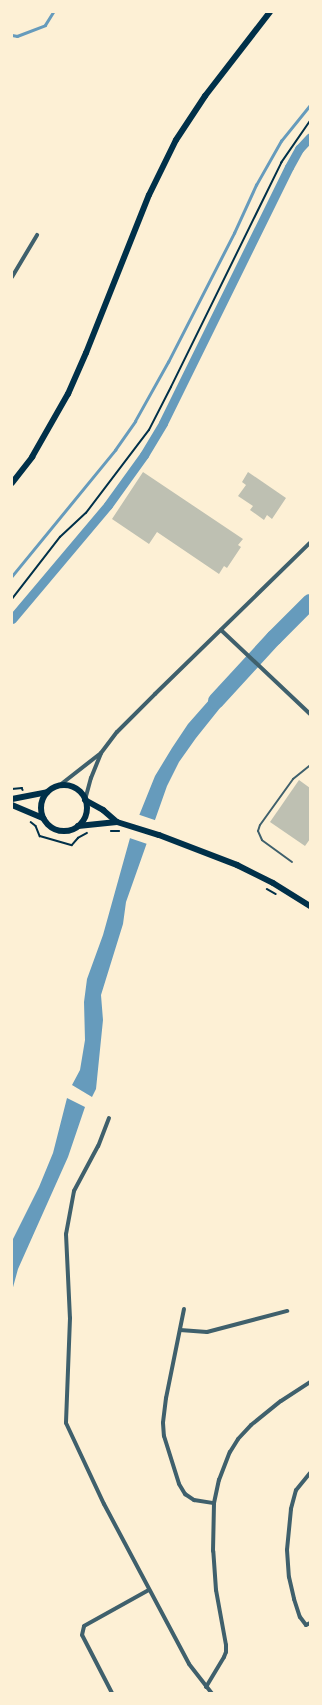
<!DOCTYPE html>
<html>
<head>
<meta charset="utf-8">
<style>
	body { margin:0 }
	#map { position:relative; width:322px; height:1705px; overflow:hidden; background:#fdf0d5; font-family:"Nunito Sans",sans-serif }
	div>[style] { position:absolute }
	.water>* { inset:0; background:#669bbc }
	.pier>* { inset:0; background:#fdf0d5; transform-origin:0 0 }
	.stream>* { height:2.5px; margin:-1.25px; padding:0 1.25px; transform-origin:1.25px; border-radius:1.25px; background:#669bbc }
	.canal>* { height:9px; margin:-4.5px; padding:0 4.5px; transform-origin:4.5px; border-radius:4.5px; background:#669bbc }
	.river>* { height:16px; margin:-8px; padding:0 8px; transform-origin:8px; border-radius:8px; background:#669bbc }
	.building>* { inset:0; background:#bec0b2 }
	.path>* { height:1.5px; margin:-0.75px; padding:0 0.75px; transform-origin:0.75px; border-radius:0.75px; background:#003049 }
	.service>* { height:2px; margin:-1px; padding:0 1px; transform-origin:1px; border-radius:1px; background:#3f606c }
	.minor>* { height:4px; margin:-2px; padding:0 2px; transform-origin:2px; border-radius:2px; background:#3f606c }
	.trunk>* { height:6px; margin:-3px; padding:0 3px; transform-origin:3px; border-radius:3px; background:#003049 }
	.trunk>.ring { margin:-3px; padding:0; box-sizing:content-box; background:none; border:6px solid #003049; border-radius:50% }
	span { translate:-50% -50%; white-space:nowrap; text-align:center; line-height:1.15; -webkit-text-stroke:4px #fdf0d5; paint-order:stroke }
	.frame { position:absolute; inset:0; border:13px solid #fdf0d5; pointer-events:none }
</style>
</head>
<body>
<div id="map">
	<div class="water">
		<div style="clip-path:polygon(225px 682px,236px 688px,196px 738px,179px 762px,167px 786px,126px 902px,123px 924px,101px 995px,103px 1020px,96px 1089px,92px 1097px,72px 1085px,80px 1070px,85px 1040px,84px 1002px,87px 979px,103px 935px,130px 838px,155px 776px,172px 748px,188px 724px)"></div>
		<div style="clip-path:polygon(67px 1098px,85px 1107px,68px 1157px,18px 1269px,12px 1291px,12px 1241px,39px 1187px,53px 1153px)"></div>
	</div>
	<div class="pier">
		<div style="left:137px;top:814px;width:21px;height:25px;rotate:19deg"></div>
	</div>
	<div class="stream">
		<div style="left:12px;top:35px;width:5px;rotate:11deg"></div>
		<div style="left:17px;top:36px;width:30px;rotate:-21deg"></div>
		<div style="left:45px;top:25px;width:15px;rotate:-58deg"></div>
		<div style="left:12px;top:576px;width:163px;rotate:-50.7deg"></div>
		<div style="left:115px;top:450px;width:35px;rotate:-55deg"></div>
		<div style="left:135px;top:421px;width:68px;rotate:-60.8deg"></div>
		<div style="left:168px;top:362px;width:145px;rotate:-62.9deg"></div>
		<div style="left:234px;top:233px;width:53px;rotate:-65.4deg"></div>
		<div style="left:256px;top:185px;width:51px;rotate:-60.4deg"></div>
		<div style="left:281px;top:141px;width:46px;rotate:-51.1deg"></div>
	</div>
	<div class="canal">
		<div style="left:12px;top:619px;width:149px;rotate:-49.9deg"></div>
		<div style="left:108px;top:505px;width:62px;rotate:-54.2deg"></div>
		<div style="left:144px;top:455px;width:37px;rotate:-59deg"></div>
		<div style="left:163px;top:423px;width:285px;rotate:-63.8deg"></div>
		<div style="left:289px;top:167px;width:21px;rotate:-61deg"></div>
		<div style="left:299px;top:149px;width:16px;rotate:-47deg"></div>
	</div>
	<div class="river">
		<div style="left:216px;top:701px;width:86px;rotate:-47.4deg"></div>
		<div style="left:274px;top:638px;width:51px;rotate:-45deg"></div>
	</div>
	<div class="building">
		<div style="clip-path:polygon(143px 472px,243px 539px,238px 545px,241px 547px,227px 568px,224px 566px,219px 574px,157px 532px,149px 544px,112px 519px)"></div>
		<div style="clip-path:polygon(248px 472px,286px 498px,272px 519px,267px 515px,264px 520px,250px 510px,253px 506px,238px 496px,246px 485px,242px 482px)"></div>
		<div style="clip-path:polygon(299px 780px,310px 788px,310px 839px,305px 846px,270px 822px)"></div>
	</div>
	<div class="path">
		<div style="left:12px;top:599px;width:78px;rotate:-52.3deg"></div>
		<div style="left:60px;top:537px;width:35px;rotate:-43deg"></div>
		<div style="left:86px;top:513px;width:104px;rotate:-52.8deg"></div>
		<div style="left:149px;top:430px;width:48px;rotate:-62.9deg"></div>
		<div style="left:171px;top:387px;width:250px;rotate:-63.8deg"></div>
		<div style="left:281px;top:163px;width:51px;rotate:-55.4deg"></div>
		<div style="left:12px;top:789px;width:10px;rotate:-6deg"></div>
		<div style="left:22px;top:788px;width:2px;rotate:63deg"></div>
		<div style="left:31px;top:822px;width:6px;rotate:39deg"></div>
		<div style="left:36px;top:826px;width:11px;rotate:68deg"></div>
		<div style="left:40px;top:836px;width:33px;rotate:16deg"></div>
		<div style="left:72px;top:845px;width:9px;rotate:-49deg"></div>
		<div style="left:78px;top:838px;width:10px;rotate:-29deg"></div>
		<div style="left:111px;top:831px;width:8px"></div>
		<div style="left:267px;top:889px;width:10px;rotate:29deg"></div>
	</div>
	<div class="service">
		<div style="left:292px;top:862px;width:37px;rotate:-144deg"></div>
		<div style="left:262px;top:840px;width:10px;rotate:-114deg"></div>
		<div style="left:258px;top:831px;width:6px;rotate:-72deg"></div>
		<div style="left:260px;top:825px;width:57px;rotate:-54.3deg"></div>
		<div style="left:293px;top:779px;width:22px;rotate:-39deg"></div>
	</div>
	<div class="minor">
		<div style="left:12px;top:277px;width:49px;rotate:-59.2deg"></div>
		<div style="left:221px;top:630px;width:122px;rotate:43.3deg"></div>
		<div style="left:60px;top:785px;width:52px;rotate:-38deg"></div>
		<div style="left:85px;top:800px;width:23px;rotate:-75deg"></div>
		<div style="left:91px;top:778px;width:27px;rotate:-68deg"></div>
		<div style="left:101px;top:753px;width:26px;rotate:-53deg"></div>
		<div style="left:117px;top:732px;width:54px;rotate:-45deg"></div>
		<div style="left:155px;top:694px;width:216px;rotate:-44.3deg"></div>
		<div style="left:109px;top:1118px;width:30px;rotate:111deg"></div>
		<div style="left:98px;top:1146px;width:51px;rotate:118.1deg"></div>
		<div style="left:74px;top:1191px;width:44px;rotate:100.5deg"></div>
		<div style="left:66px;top:1234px;width:84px;rotate:87.3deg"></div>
		<div style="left:70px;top:1318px;width:105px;rotate:92.2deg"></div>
		<div style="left:66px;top:1423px;width:89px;rotate:64.9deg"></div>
		<div style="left:104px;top:1504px;width:181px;rotate:62deg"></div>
		<div style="left:189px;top:1664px;width:37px;rotate:52deg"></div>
		<div style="left:184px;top:1309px;width:91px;rotate:101.4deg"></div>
		<div style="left:166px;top:1398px;width:25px;rotate:97deg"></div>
		<div style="left:163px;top:1423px;width:13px;rotate:86deg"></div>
		<div style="left:164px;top:1436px;width:50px;rotate:72.6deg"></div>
		<div style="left:179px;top:1484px;width:12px;rotate:59deg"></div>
		<div style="left:185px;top:1494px;width:11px;rotate:34deg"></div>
		<div style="left:194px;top:1500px;width:20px;rotate:9deg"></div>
		<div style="left:180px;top:1330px;width:27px;rotate:4deg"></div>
		<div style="left:207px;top:1332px;width:83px;rotate:-14.7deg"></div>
		<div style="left:310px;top:1473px;width:22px;rotate:129deg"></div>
		<div style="left:296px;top:1490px;width:20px;rotate:105deg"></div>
		<div style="left:291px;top:1509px;width:41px;rotate:95.6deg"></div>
		<div style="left:287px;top:1550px;width:27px;rotate:86deg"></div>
		<div style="left:289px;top:1577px;width:23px;rotate:77deg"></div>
		<div style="left:294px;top:1599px;width:19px;rotate:72deg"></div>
		<div style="left:300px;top:1617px;width:10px;rotate:53deg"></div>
		<div style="left:306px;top:1625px;width:4px;rotate:-27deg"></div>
		<div style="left:206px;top:1687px;width:35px;rotate:-59deg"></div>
		<div style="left:224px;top:1657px;width:5px;rotate:-68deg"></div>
		<div style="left:226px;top:1652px;width:7px;rotate:-90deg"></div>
		<div style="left:226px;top:1645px;width:56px;rotate:-100.3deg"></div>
		<div style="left:216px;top:1590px;width:39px;rotate:-94deg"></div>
		<div style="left:213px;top:1551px;width:48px;rotate:-88.8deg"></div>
		<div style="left:214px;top:1503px;width:24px;rotate:-78deg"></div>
		<div style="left:219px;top:1480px;width:30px;rotate:-69deg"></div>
		<div style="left:230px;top:1452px;width:15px;rotate:-58deg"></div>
		<div style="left:238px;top:1439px;width:19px;rotate:-47deg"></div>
		<div style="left:251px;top:1425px;width:38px;rotate:-39deg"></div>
		<div style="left:281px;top:1401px;width:35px;rotate:-33deg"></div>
		<div style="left:112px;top:1693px;width:65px;rotate:-117.3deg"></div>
		<div style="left:82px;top:1635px;width:9px;rotate:-77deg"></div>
		<div style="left:84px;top:1626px;width:74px;rotate:-29deg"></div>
	</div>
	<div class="trunk">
		<div style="left:12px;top:483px;width:33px;rotate:-52deg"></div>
		<div style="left:32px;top:457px;width:73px;rotate:-60.3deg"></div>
		<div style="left:68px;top:394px;width:45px;rotate:-66.3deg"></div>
		<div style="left:86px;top:353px;width:170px;rotate:-68.3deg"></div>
		<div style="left:149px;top:195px;width:61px;rotate:-63.9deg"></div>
		<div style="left:176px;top:140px;width:53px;rotate:-56.6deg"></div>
		<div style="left:205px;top:96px;width:106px;rotate:-52.3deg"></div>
		<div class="ring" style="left:41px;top:785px;width:40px;height:40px"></div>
		<div style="left:12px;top:799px;width:36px;rotate:-11deg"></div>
		<div style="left:85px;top:800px;width:21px;rotate:29deg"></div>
		<div style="left:103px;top:810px;width:18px;rotate:41deg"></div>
		<div style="left:117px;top:822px;width:44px;rotate:17.2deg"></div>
		<div style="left:159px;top:835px;width:84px;rotate:21deg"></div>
		<div style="left:237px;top:865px;width:40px;rotate:26.6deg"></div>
		<div style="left:273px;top:883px;width:44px;rotate:31.9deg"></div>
		<div style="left:12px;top:805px;width:34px;rotate:23deg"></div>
		<div style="left:78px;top:826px;width:39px;rotate:-6deg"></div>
	</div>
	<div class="frame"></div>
</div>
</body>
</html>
